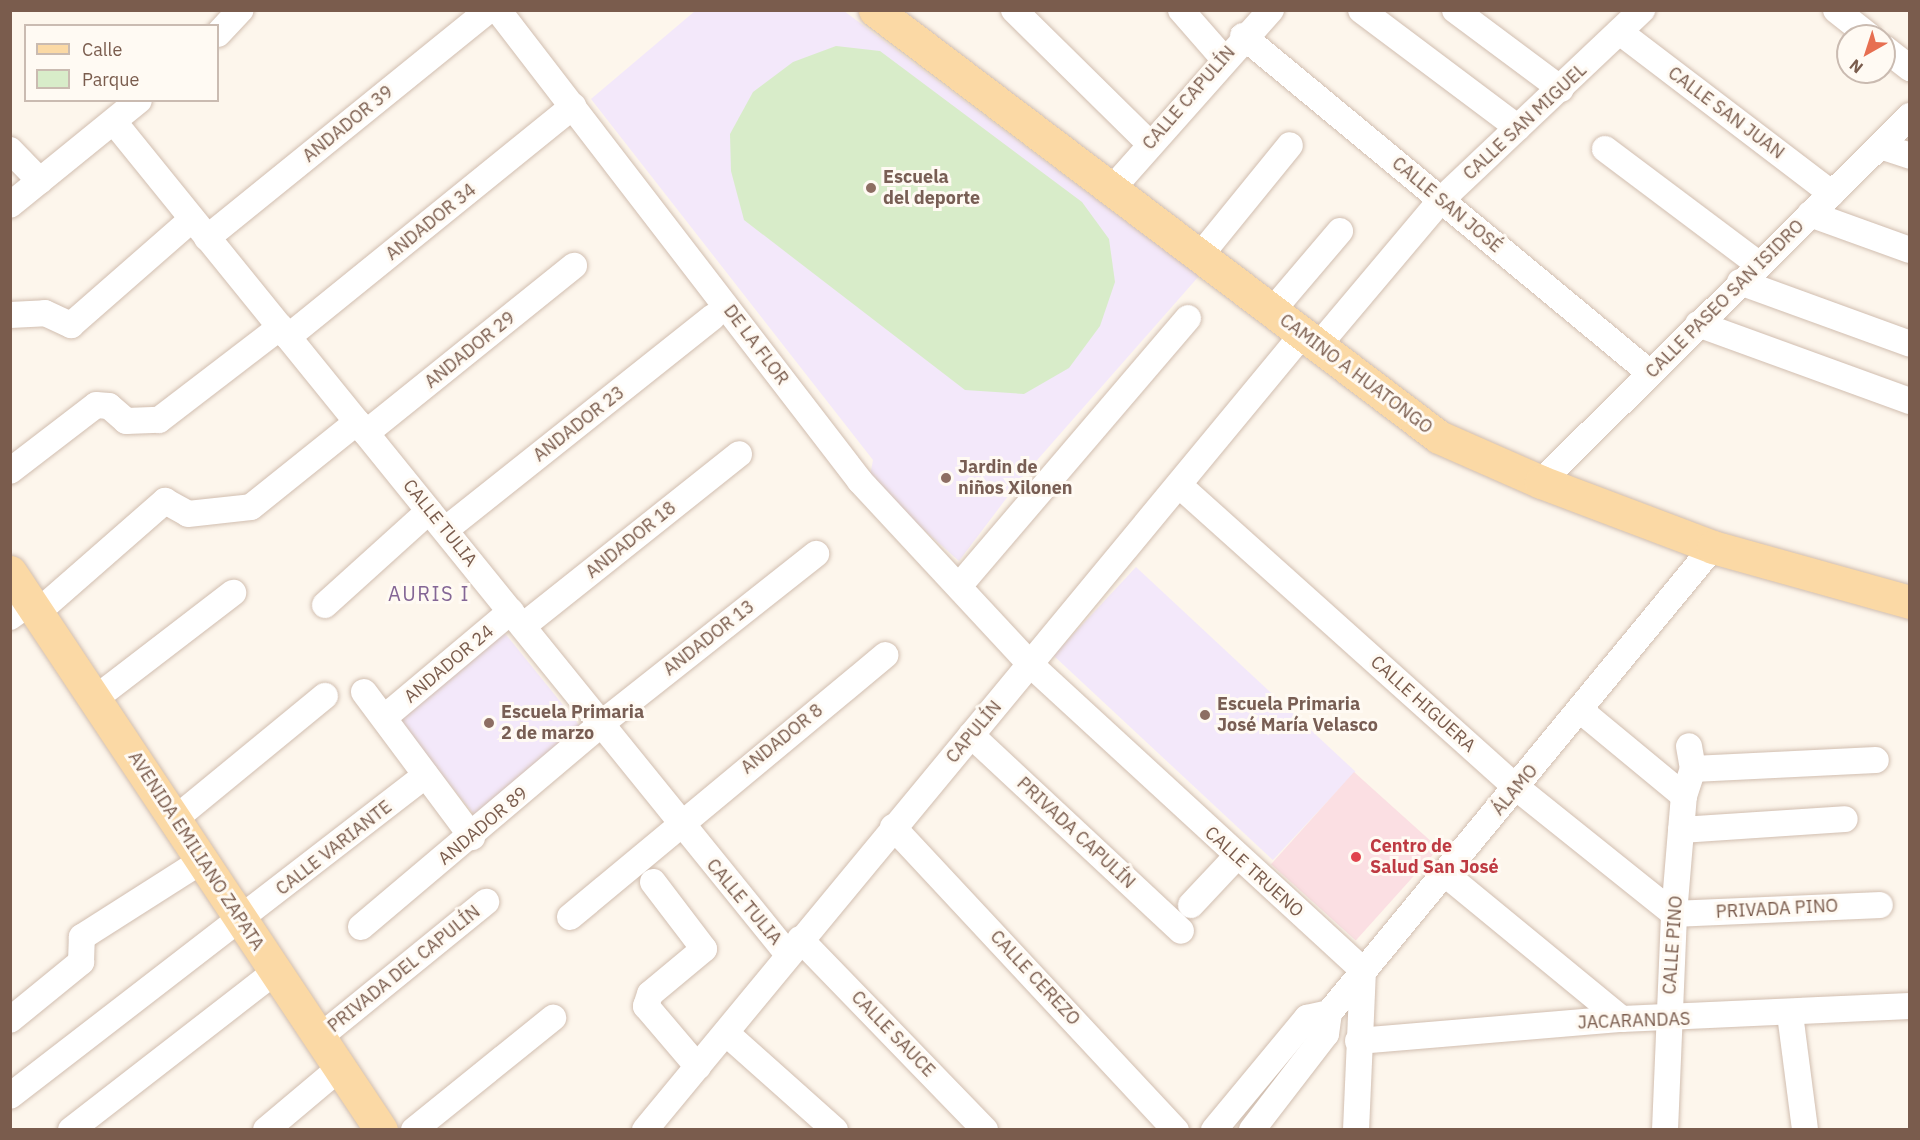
<!DOCTYPE html>
<html>
<head>
<meta charset="utf-8">
<style>
	body { margin:0 }
	#map { position:relative; width:1920px; height:1140px; overflow:hidden; background:#fdf6ec; font-family:"IBM Plex Sans",sans-serif }
	div>[style] { position:absolute }
	.education>* { inset:0; background:#f3e8fa; transform-origin:0 0 }
	.medical>* { inset:0; background:#fbdfe3; transform-origin:0 0 }
	.green>* { inset:0; background:#d8ecc9 }
	.roads { filter:drop-shadow(0 0 2px #d1beb0) drop-shadow(0 0 2px #d1beb0) }
	.minor>* { height:26px; margin:-13px; padding:0 13px; transform-origin:13px; border-radius:13px; background:#fff }
	.major>* { height:33px; margin:-16.5px; padding:0 16.5px; transform-origin:16.5px; border-radius:16.5px; background:#fbd9a5 }
	.dots>* { width:16px; height:16px; translate:-50% -50%; box-sizing:border-box; border:3px solid #fffaf3; border-radius:50% }
	span { translate:-50% -50%; white-space:nowrap; text-align:center; line-height:1.15; -webkit-text-stroke:6px #fffaf3; paint-order:stroke }
	.street-label { font-size:18px; color:#7a5c4d }
	.education-label { font-size:18px; color:#785e54; font-weight:700 }
	.left { translate:0 -50%; text-align:left }
	.health-label { font-size:18px; color:#be3a42; font-weight:700 }
	.neighbourhood-label { font-size:20px; color:#846695; letter-spacing:1.5px }
	.frame { position:absolute; inset:0; border:12px solid #7a5c4d; pointer-events:none }
	.legend { position:absolute; left:24px; top:24px; width:195px; height:78px; box-sizing:border-box; background:#fffaf3; border:2px solid #cabbb1; margin:0; padding:8px 10px; list-style:none; font-size:18px; color:#7a5c4d }
	.legend li { display:flex; align-items:center; gap:12px; height:30px }
	.legend b { width:30px; border:2px solid #cabbb1 }
	.north { position:absolute; left:1836px; top:24px; width:60px; height:60px; box-sizing:border-box; background:#fffaf3; border:2px solid #cabbb1; border-radius:50%; rotate:219deg; font-size:16px; font-weight:700; line-height:24px; text-align:center; color:#7a5c4d }
	.north::after { content:''; display:block; margin:auto; width:21px; height:27px; background:#e76f51; clip-path:polygon(50% 0,100% 100%,50% 72%,0 100%) }
</style>
</head>
<body>
<div id="map">
	<div class="education">
		<div style="clip-path:polygon(695px 11px,844px 11px,1199px 276px,1024px 475px,959px 561px,869px 481px,873px 460px,591px 99px)"></div>
		<div style="left:1136px;top:567px;width:300px;height:121px;rotate:43deg"></div>
		<div style="left:504px;top:632px;width:126px;height:138px;rotate:51deg"></div>
	</div>
	<div class="medical">
		<div style="left:1354px;top:772px;width:114px;height:124px;rotate:42deg"></div>
	</div>
	<div class="green">
		<div style="clip-path:polygon(836px 46px,880px 51px,1082px 202px,1109px 239px,1115px 282px,1100px 326px,1069px 368px,1024px 394px,965px 390px,744px 220px,731px 171px,730px 134px,753px 92px,793px 62px)"></div>
	</div>
	<div class="roads">
		<div class="minor">
			<div style="left:498px;top:10px;width:594px;rotate:52.45deg"></div>
			<div style="left:860px;top:481px;width:250px;rotate:47.1deg"></div>
			<div style="left:1030px;top:664px;width:452px;rotate:42.6deg"></div>
			<div style="left:1363px;top:970px;width:160px;rotate:92.5deg"></div>
			<div style="left:1014px;top:10px;width:191px;rotate:44.6deg"></div>
			<div style="left:1181px;top:10px;width:64px;rotate:48.8deg"></div>
			<div style="left:1361px;top:10px;width:196px;rotate:36.9deg"></div>
			<div style="left:1455px;top:10px;width:132px;rotate:36.7deg"></div>
			<div style="left:1836px;top:10px;width:42px;rotate:38.2deg"></div>
			<div style="left:1621px;top:33px;width:265px;rotate:37.3deg"></div>
			<div style="left:218px;top:34px;width:33px;rotate:-47deg"></div>
			<div style="left:1243px;top:36px;width:528px;rotate:39.63deg"></div>
			<div style="left:1884px;top:48px;width:33px;rotate:38deg"></div>
			<div style="left:114px;top:122px;width:1069px;rotate:51deg"></div>
			<div style="left:1880px;top:146px;width:32px;rotate:18deg"></div>
			<div style="left:1605px;top:149px;width:191px;rotate:36.9deg"></div>
			<div style="left:10px;top:150px;width:43px;rotate:45.9deg"></div>
			<div style="left:1111px;top:190px;width:241px;rotate:-48.4deg"></div>
			<div style="left:10px;top:205px;width:166px;rotate:-39.1deg"></div>
			<div style="left:1810px;top:214px;width:106px;rotate:19.8deg"></div>
			<div style="left:207px;top:238px;width:363px;rotate:-39deg"></div>
			<div style="left:1199px;top:257px;width:144px;rotate:-50.9deg"></div>
			<div style="left:1740px;top:282px;width:181px;rotate:20deg"></div>
			<div style="left:1272px;top:311px;width:105px;rotate:-49.6deg"></div>
			<div style="left:10px;top:315px;width:35px;rotate:-3deg"></div>
			<div style="left:45px;top:313px;width:29px;rotate:25deg"></div>
			<div style="left:71px;top:325px;width:161px;rotate:-41.2deg"></div>
			<div style="left:1698px;top:324px;width:226px;rotate:20deg"></div>
			<div style="left:288px;top:337px;width:367px;rotate:-39deg"></div>
			<div style="left:1318px;top:346px;width:191px;rotate:-49.9deg"></div>
			<div style="left:1441px;top:200px;width:277px;rotate:-43.4deg"></div>
			<div style="left:366px;top:433px;width:267px;rotate:-38.8deg"></div>
			<div style="left:10px;top:471px;width:108px;rotate:-37.5deg"></div>
			<div style="left:96px;top:405px;width:13px;rotate:4deg"></div>
			<div style="left:109px;top:406px;width:23px;rotate:41deg"></div>
			<div style="left:126px;top:421px;width:33px;rotate:-2deg"></div>
			<div style="left:159px;top:420px;width:153px;rotate:-37.5deg"></div>
			<div style="left:1541px;top:482px;width:520px;rotate:-44.77deg"></div>
			<div style="left:1179px;top:485px;width:454px;rotate:41.9deg"></div>
			<div style="left:1517px;top:788px;width:201px;rotate:38.7deg"></div>
			<div style="left:1674px;top:914px;width:206px;rotate:-2.5deg"></div>
			<div style="left:445px;top:530px;width:342px;rotate:-38.5deg"></div>
			<div style="left:960px;top:585px;width:351px;rotate:-49.5deg"></div>
			<div style="left:325px;top:605px;width:140px;rotate:-42.1deg"></div>
			<div style="left:38px;top:612px;width:169px;rotate:-41.2deg"></div>
			<div style="left:165px;top:501px;width:26px;rotate:29deg"></div>
			<div style="left:188px;top:514px;width:63px;rotate:-6.3deg"></div>
			<div style="left:251px;top:507px;width:136px;rotate:-38.7deg"></div>
			<div style="left:10px;top:617px;width:26px;rotate:-36deg"></div>
			<div style="left:523px;top:626px;width:276px;rotate:-38.5deg"></div>
			<div style="left:364px;top:692px;width:181px;rotate:53.3deg"></div>
			<div style="left:96px;top:698px;width:173px;rotate:-37.5deg"></div>
			<div style="left:1580px;top:710px;width:135px;rotate:39.6deg"></div>
			<div style="left:386px;top:716px;width:163px;rotate:-40deg"></div>
			<div style="left:971px;top:735px;width:287px;rotate:43deg"></div>
			<div style="left:1693px;top:769px;width:183px;rotate:-2.8deg"></div>
			<div style="left:175px;top:819px;width:194px;rotate:-39.4deg"></div>
			<div style="left:893px;top:827px;width:415px;rotate:47deg"></div>
			<div style="left:1681px;top:830px;width:164px;rotate:-3.8deg"></div>
			<div style="left:1444px;top:873px;width:230px;rotate:39.4deg"></div>
			<div style="left:653px;top:882px;width:84px;rotate:52.7deg"></div>
			<div style="left:704px;top:949px;width:70px;rotate:140.2deg"></div>
			<div style="left:650px;top:994px;width:13px;rotate:108deg"></div>
			<div style="left:646px;top:1006px;width:80px;rotate:49.6deg"></div>
			<div style="left:1191px;top:905px;width:67px;rotate:-46.8deg"></div>
			<div style="left:570px;top:917px;width:410px;rotate:-39.7deg"></div>
			<div style="left:361px;top:927px;width:316px;rotate:-40.2deg"></div>
			<div style="left:602px;top:723px;width:273px;rotate:-38.3deg"></div>
			<div style="left:800px;top:939px;width:266px;rotate:45.9deg"></div>
			<div style="left:1790px;top:1014px;width:117px;rotate:82.6deg"></div>
			<div style="left:10px;top:1020px;width:92px;rotate:-39.2deg"></div>
			<div style="left:81px;top:962px;width:25px;rotate:-88deg"></div>
			<div style="left:82px;top:937px;width:143px;rotate:-32.5deg"></div>
			<div style="left:726px;top:1033px;width:146px;rotate:41.7deg"></div>
			<div style="left:321px;top:1036px;width:213px;rotate:-39.1deg"></div>
			<div style="left:1358px;top:1041px;width:265px;rotate:-4.8deg"></div>
			<div style="left:1622px;top:1019px;width:288px;rotate:-2.6deg"></div>
			<div style="left:10px;top:1096px;width:525px;rotate:-37.66deg"></div>
			<div style="left:71px;top:1130px;width:259px;rotate:-37.8deg"></div>
			<div style="left:266px;top:1130px;width:99px;rotate:-40.1deg"></div>
			<div style="left:414px;top:1130px;width:179px;rotate:-38.9deg"></div>
			<div style="left:645px;top:1130px;width:1031px;rotate:-50.43deg"></div>
			<div style="left:1214px;top:1130px;width:146px;rotate:-50.3deg"></div>
			<div style="left:1307px;top:1018px;width:23px;rotate:-13deg"></div>
			<div style="left:1329px;top:1013px;width:604px;rotate:-50.51deg"></div>
			<div style="left:1252px;top:1130px;width:121px;rotate:-52.4deg"></div>
			<div style="left:1326px;top:1034px;width:21px;rotate:-82deg"></div>
			<div style="left:1665px;top:1130px;width:216px;rotate:-87.6deg"></div>
			<div style="left:1674px;top:914px;width:118px;rotate:-85.2deg"></div>
			<div style="left:1684px;top:796px;width:28px;rotate:-72deg"></div>
			<div style="left:1693px;top:769px;width:23px;rotate:-100deg"></div>
		</div>
		<div class="major">
			<div style="left:875px;top:10px;width:707px;rotate:37.13deg"></div>
			<div style="left:1439px;top:437px;width:111px;rotate:23.8deg"></div>
			<div style="left:1541px;top:482px;width:184px;rotate:20.7deg"></div>
			<div style="left:1713px;top:547px;width:205px;rotate:15.6deg"></div>
			<div style="left:10px;top:572px;width:670px;rotate:56.38deg"></div>
		</div>
	</div>
	<div class="dots">
		<div style="left:871px;top:188px;background:#8d6e63"></div>
		<div style="left:946px;top:478px;background:#8d6e63"></div>
		<div style="left:1205px;top:715px;background:#8d6e63"></div>
		<div style="left:489px;top:723px;background:#8d6e63"></div>
		<div style="left:1356px;top:857px;background:#e0444e"></div>
	</div>
	<div class="street-label">
		<span style="left:1189px;top:98px;rotate:-49deg">CALLE CAPULÍN</span>
		<span style="left:1726px;top:113px;rotate:37deg">CALLE SAN JUAN</span>
		<span style="left:1525px;top:122px;rotate:-43deg">CALLE SAN MIGUEL</span>
		<span style="left:348px;top:124px;rotate:-39deg">ANDADOR 39</span>
		<span style="left:1447px;top:205px;rotate:40deg">CALLE SAN JOSÉ</span>
		<span style="left:431px;top:222px;rotate:-39deg">ANDADOR 34</span>
		<span style="left:1725px;top:299px;rotate:-45deg">CALLE PASEO SAN ISIDRO</span>
		<span style="left:756px;top:345px;rotate:53deg">DE LA FLOR</span>
		<span style="left:470px;top:350px;rotate:-39deg">ANDADOR 29</span>
		<span style="left:1356px;top:374px;rotate:37deg">CAMINO A HUATONGO</span>
		<span style="left:579px;top:424px;rotate:-38deg">ANDADOR 23</span>
		<span style="left:440px;top:523px;rotate:51deg">CALLE TULIA</span>
		<span style="left:631px;top:540px;rotate:-39deg">ANDADOR 18</span>
		<span style="left:709px;top:638px;rotate:-38deg">ANDADOR 13</span>
		<span style="left:449px;top:664px;rotate:-40deg">ANDADOR 24</span>
		<span style="left:1423px;top:704px;rotate:42deg">CALLE HIGUERA</span>
		<span style="left:974px;top:732px;rotate:-50deg">CAPULÍN</span>
		<span style="left:782px;top:739px;rotate:-39deg">ANDADOR 8</span>
		<span style="left:1515px;top:790px;rotate:-50deg">ÁLAMO</span>
		<span style="left:483px;top:826px;rotate:-40deg">ANDADOR 89</span>
		<span style="left:1076px;top:833px;rotate:43deg">PRIVADA CAPULÍN</span>
		<span style="left:334px;top:848px;rotate:-38deg">CALLE VARIANTE</span>
		<span style="left:196px;top:851px;rotate:57deg">AVENIDA EMILIANO ZAPATA</span>
		<span style="left:1254px;top:872px;rotate:42deg">CALLE TRUENO</span>
		<span style="left:744px;top:902px;rotate:50deg">CALLE TULIA</span>
		<span style="left:1777px;top:909px;rotate:-3deg">PRIVADA PINO</span>
		<span style="left:1673px;top:945px;rotate:-86deg">CALLE PINO</span>
		<span style="left:404px;top:969px;rotate:-39deg">PRIVADA DEL CAPULÍN</span>
		<span style="left:1035px;top:978px;rotate:47deg">CALLE CEREZO</span>
		<span style="left:1634px;top:1021px;rotate:-2deg">JACARANDAS</span>
		<span style="left:893px;top:1034px;rotate:46deg">CALLE SAUCE</span>
	</div>
	<div class="education-label">
		<span class="left" style="left:883px;top:188px">Escuela<br>del deporte</span>
		<span class="left" style="left:958px;top:478px">Jardin de<br>niños Xilonen</span>
		<span class="left" style="left:1217px;top:715px">Escuela Primaria<br>José María Velasco</span>
		<span class="left" style="left:501px;top:723px">Escuela Primaria<br>2 de marzo</span>
	</div>
	<div class="health-label">
		<span class="left" style="left:1370px;top:857px">Centro de<br>Salud San José</span>
	</div>
	<div class="neighbourhood-label">
		<span style="left:429px;top:593px">AURIS I</span>
	</div>
	<div class="frame"></div>
	<ul class="legend">
	<li><b style="height:8px;background:#fbd9a5"></b>Calle</li>
	<li><b style="height:16px;background:#d8ecc9"></b>Parque</li>
	</ul>
	<div class="north">N</div>
</div>
</body>
</html>
